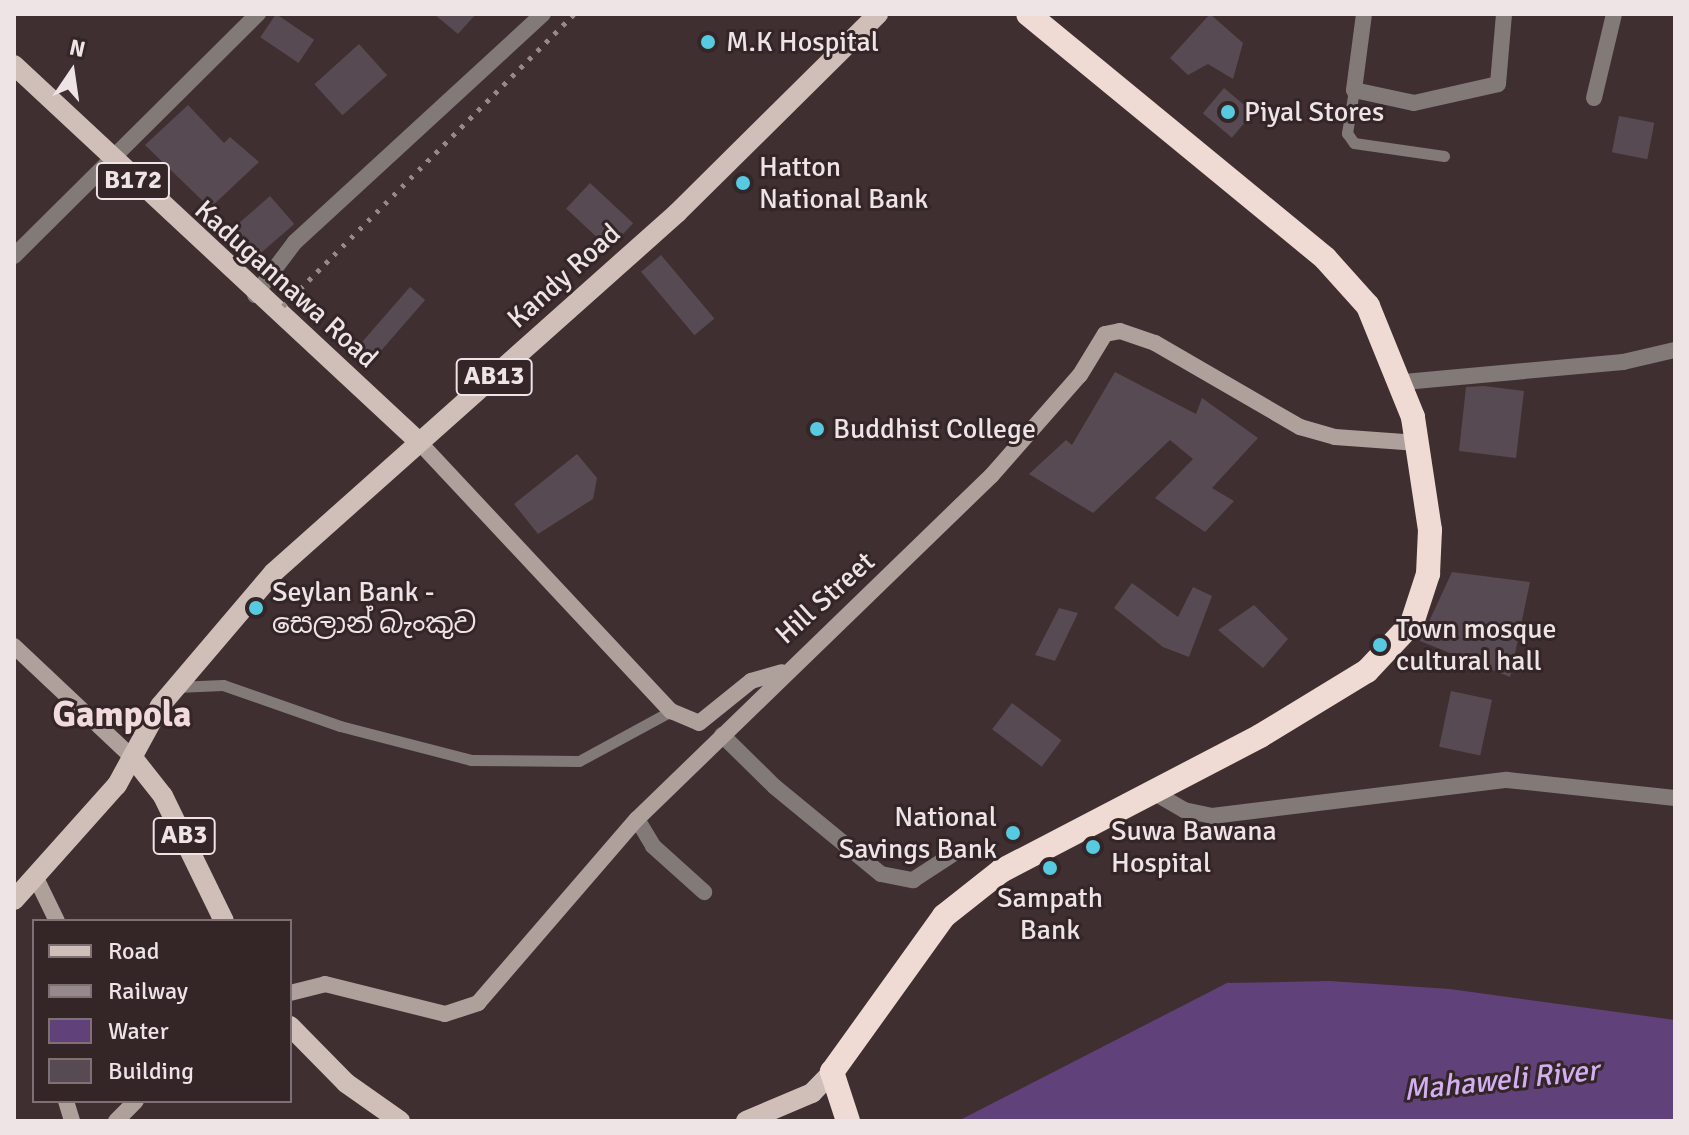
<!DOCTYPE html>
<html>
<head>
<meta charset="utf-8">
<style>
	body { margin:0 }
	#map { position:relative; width:1689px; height:1135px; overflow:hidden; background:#3f2f31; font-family:Signika,"Noto Sans Sinhala",sans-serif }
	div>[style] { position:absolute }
	.water>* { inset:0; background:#60417a }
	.building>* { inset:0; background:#584a53; transform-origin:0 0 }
	.lane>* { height:11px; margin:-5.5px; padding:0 5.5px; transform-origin:5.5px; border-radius:5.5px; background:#827a77 }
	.street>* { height:16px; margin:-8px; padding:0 8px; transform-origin:8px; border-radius:8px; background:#827a77 }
	.secondary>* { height:16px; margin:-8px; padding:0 8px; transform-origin:8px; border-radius:8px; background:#aea19c }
	.primary>* { height:20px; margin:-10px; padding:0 10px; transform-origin:10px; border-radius:10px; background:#d0bfb9 }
	.highway>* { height:24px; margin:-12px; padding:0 12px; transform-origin:12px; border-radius:12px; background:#efdbd4 }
	.rail>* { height:5px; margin-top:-2.5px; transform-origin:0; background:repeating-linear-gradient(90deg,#96898a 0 4px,transparent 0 12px) }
	.dots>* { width:22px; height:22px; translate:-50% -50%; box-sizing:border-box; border:4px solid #342527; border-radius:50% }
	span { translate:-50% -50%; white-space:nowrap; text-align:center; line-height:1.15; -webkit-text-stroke:6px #342527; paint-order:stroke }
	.shield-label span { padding:2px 6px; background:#342527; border:2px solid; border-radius:6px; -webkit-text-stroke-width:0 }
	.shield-label { font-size:26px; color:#efe4e5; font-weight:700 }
	.poi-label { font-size:28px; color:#efe4e5 }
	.left { translate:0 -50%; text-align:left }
	.right { translate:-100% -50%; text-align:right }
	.street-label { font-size:28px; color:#efe4e5 }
	.water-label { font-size:30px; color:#d2aef3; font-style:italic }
	.district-label { font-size:36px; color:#f0dadc; font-weight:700 }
	.frame { position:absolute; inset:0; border:16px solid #efe4e5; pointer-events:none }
	.legend { position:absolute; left:32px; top:919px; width:260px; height:184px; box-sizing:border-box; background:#342527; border:2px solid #7f7173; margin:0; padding:10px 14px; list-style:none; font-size:24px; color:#efe4e5 }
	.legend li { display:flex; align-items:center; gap:16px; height:40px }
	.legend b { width:40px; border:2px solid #7f7173 }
	.north { position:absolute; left:32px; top:32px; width:80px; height:80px; -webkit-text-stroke:6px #342527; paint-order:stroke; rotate:13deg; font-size:22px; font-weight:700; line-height:32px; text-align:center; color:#efe4e5 }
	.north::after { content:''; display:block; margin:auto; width:28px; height:36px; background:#efe4e5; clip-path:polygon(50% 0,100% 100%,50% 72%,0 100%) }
</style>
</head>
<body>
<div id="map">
	<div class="water">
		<div style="clip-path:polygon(1330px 981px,1450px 989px,1675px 1020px,1675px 1121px,958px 1121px,1227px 983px)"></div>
	</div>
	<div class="building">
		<div style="left:276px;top:14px;width:46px;height:28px;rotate:34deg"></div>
		<div style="clip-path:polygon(434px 14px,476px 14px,458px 34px)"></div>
		<div style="clip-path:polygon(1210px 14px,1243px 43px,1233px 79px,1208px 64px,1188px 75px,1170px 58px)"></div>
		<div style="left:359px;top:44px;width:42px;height:60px;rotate:48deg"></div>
		<div style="left:1224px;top:88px;width:38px;height:33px;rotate:40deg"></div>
		<div style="clip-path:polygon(188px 105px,224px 143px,230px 137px,259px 162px,210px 208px,145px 145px)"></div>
		<div style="left:1619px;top:116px;width:36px;height:37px;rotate:11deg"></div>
		<div style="left:590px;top:183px;width:59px;height:35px;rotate:43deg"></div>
		<div style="left:270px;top:196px;width:37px;height:62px;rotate:49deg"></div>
		<div style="left:661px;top:255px;width:83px;height:26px;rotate:50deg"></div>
		<div style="left:410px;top:287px;width:20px;height:78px;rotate:41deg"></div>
		<div style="clip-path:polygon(1115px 372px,1196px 414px,1202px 398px,1258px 438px,1212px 488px,1234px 501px,1205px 532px,1155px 498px,1193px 459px,1170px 440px,1093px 513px,1029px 474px,1066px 440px,1072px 445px)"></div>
		<div style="clip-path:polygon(1484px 386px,1524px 391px,1516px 458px,1459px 451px,1466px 387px)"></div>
		<div style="clip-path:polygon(577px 454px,597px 478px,593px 499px,538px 534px,514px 504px)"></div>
		<div style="clip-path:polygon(1452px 572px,1530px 582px,1510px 677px,1420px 641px)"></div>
		<div style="clip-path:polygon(1132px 583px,1178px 617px,1193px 587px,1212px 596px,1189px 657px,1163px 647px,1114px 608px)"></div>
		<div style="clip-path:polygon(1254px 605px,1288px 639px,1263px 668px,1218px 630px)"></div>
		<div style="clip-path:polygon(1059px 608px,1078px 613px,1055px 661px,1035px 655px)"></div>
		<div style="left:1451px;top:691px;width:42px;height:57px;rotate:12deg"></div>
		<div style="left:1012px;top:703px;width:62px;height:33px;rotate:37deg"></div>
	</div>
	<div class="lane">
		<div style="left:1354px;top:90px;width:44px;rotate:99.2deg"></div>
		<div style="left:1347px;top:133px;width:12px;rotate:55deg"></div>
		<div style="left:1354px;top:143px;width:91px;rotate:8.2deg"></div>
		<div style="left:176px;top:687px;width:47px;rotate:-2.4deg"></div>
		<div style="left:223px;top:685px;width:124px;rotate:19.3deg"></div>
		<div style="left:340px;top:726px;width:135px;rotate:14.5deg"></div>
		<div style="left:471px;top:760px;width:108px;rotate:0.5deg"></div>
		<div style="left:579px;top:761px;width:105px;rotate:-28.5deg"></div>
	</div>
	<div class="street">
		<div style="left:1364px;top:14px;width:77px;rotate:97.5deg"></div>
		<div style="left:1354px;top:90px;width:61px;rotate:12.2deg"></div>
		<div style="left:1414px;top:103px;width:86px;rotate:-12.7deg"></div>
		<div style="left:1498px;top:84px;width:70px;rotate:-85.1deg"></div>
		<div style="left:1594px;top:98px;width:86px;rotate:-76.6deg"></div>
		<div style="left:14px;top:256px;width:344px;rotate:-44.8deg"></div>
		<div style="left:255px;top:295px;width:66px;rotate:-53deg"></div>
		<div style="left:295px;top:242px;width:337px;rotate:-42.6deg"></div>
		<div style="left:1404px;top:382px;width:220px;rotate:-5.2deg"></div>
		<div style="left:1623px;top:362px;width:53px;rotate:-13deg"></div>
		<div style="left:722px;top:735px;width:74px;rotate:44.5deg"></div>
		<div style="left:775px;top:787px;width:137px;rotate:39.4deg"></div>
		<div style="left:881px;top:874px;width:33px;rotate:11deg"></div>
		<div style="left:913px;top:880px;width:48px;rotate:-33deg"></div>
		<div style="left:1153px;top:792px;width:36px;rotate:30deg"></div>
		<div style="left:1184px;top:810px;width:29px;rotate:12deg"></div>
		<div style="left:1212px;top:816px;width:297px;rotate:-7deg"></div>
		<div style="left:1507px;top:780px;width:169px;rotate:6.1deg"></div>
		<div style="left:637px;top:819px;width:31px;rotate:59deg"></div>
		<div style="left:653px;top:846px;width:69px;rotate:42deg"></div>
	</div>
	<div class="secondary">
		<div style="left:419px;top:442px;width:369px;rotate:46.9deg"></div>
		<div style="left:671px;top:711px;width:30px;rotate:23deg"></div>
		<div style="left:699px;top:723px;width:67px;rotate:-38.9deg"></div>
		<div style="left:751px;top:681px;width:32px;rotate:-16deg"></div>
		<div style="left:14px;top:646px;width:163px;rotate:43.3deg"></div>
		<div style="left:36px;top:878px;width:48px;rotate:64deg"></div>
		<div style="left:290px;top:993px;width:36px;rotate:-14deg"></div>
		<div style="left:325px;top:984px;width:124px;rotate:14deg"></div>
		<div style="left:445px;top:1014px;width:35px;rotate:-18deg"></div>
		<div style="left:478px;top:1003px;width:243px;rotate:-49.2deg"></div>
		<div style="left:637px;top:819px;width:494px;rotate:-44.1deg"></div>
		<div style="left:992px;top:475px;width:133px;rotate:-48.7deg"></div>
		<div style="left:1080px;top:375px;width:48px;rotate:-58.6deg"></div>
		<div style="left:1105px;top:334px;width:15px;rotate:-11deg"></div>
		<div style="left:1120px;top:331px;width:37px;rotate:19deg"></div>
		<div style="left:1155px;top:343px;width:168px;rotate:30.1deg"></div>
		<div style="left:1300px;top:427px;width:36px;rotate:16deg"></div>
		<div style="left:1335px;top:437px;width:83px;rotate:4.1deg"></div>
		<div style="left:66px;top:1101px;width:21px;rotate:73deg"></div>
		<div style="left:116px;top:1121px;width:28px;rotate:-45deg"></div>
	</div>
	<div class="primary">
		<div style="left:14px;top:65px;width:553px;rotate:42.95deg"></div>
		<div style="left:133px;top:758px;width:48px;rotate:51.7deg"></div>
		<div style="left:163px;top:796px;width:139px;rotate:64deg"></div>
		<div style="left:14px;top:900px;width:154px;rotate:-48.2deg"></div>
		<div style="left:117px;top:785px;width:90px;rotate:-61.4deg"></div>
		<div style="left:160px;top:706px;width:175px;rotate:-49.6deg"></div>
		<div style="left:273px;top:573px;width:541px;rotate:-41.7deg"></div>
		<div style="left:677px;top:213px;width:283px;rotate:-44.7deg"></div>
		<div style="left:290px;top:1026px;width:80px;rotate:45.5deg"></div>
		<div style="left:346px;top:1083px;width:66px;rotate:35.1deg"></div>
		<div style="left:746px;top:1121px;width:72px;rotate:-23deg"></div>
		<div style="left:812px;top:1093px;width:29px;rotate:-46deg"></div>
	</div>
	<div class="highway">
		<div style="left:848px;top:1121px;width:52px;rotate:-108.1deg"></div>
		<div style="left:832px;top:1072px;width:192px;rotate:-54.3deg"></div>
		<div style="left:944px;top:916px;width:73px;rotate:-38.3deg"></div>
		<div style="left:1001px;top:871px;width:292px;rotate:-27.5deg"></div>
		<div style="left:1260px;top:736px;width:125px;rotate:-31.3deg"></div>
		<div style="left:1367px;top:671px;width:66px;rotate:-46.8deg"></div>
		<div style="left:1412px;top:623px;width:52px;rotate:-71.9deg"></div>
		<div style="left:1428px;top:574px;width:44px;rotate:-87.4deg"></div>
		<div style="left:1430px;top:530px;width:114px;rotate:-98.6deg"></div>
		<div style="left:1413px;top:417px;width:120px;rotate:-112.1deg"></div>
		<div style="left:1368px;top:306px;width:64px;rotate:-131.9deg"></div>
		<div style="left:1325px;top:258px;width:384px;rotate:-140.6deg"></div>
	</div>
	<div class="rail">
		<div style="left:283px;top:306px;width:412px;rotate:-45.1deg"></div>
	</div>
	<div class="dots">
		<div style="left:708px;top:42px;background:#57c9e1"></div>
		<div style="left:1228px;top:112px;background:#57c9e1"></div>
		<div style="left:743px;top:183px;background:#57c9e1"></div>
		<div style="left:817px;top:429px;background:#57c9e1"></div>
		<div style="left:256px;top:608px;background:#57c9e1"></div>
		<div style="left:1380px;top:645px;background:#57c9e1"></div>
		<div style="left:1013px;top:833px;background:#57c9e1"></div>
		<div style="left:1093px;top:847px;background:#57c9e1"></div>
		<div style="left:1050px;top:868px;background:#57c9e1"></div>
	</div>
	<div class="shield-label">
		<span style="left:133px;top:181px">B172</span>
		<span style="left:494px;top:377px">AB13</span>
		<span style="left:184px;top:836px">AB3</span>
	</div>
	<div class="poi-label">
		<span class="left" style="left:726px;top:42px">M.K Hospital</span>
		<span class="left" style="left:1244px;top:112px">Piyal Stores</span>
		<span class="left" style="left:759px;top:183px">Hatton<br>National Bank</span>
		<span class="left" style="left:833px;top:429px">Buddhist College</span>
		<span class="left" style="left:272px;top:608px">Seylan Bank -<br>සෙලාන් බැංකුව</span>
		<span class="left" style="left:1396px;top:645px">Town mosque<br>cultural hall</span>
		<span class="right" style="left:997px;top:833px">National<br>Savings Bank</span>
		<span class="left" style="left:1111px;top:847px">Suwa Bawana<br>Hospital</span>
		<span style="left:1050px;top:914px">Sampath<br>Bank</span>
	</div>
	<div class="street-label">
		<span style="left:564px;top:276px;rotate:-42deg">Kandy Road</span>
		<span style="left:286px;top:284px;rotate:42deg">Kadugannawa Road</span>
		<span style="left:825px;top:598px;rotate:-42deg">Hill Street</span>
	</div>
	<div class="water-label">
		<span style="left:1501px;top:1081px;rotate:-6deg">Mahaweli River</span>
	</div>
	<div class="district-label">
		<span style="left:122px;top:715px">Gampola</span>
	</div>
	<div class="frame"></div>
	<ul class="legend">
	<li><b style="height:10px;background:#d0bfb9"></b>Road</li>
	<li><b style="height:10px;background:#96898a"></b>Railway</li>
	<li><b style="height:22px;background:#60417a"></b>Water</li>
	<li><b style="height:22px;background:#584a53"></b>Building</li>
	</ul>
	<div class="north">N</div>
</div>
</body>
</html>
